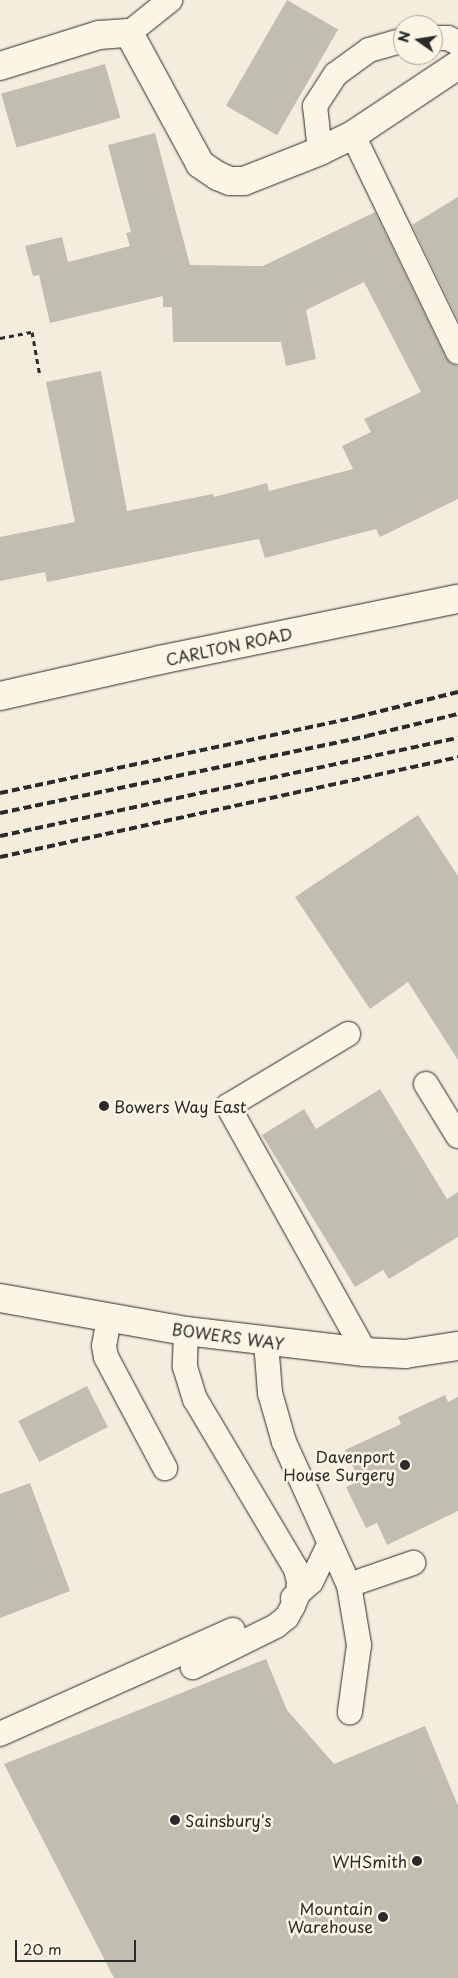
<!DOCTYPE html>
<html>
<head>
<meta charset="utf-8">
<style>
	body { margin:0 }
	#map { position:relative; width:458px; height:1978px; overflow:hidden; background:#f4edde; font-family:"Playpen Sans",sans-serif }
	div>[style] { position:absolute }
	.building>* { inset:0; background:#c2bdb1; transform-origin:0 0 }
	.path>* { height:3px; margin-top:-1.5px; transform-origin:0; background:repeating-linear-gradient(90deg,#2b2b2b 0 5px,transparent 0 9px) }
	.roads { filter:drop-shadow(0 0 1px #2b2b2b) drop-shadow(0 0 1px #2b2b2b) }
	.service>* { height:24px; margin:-12px; padding:0 12px; transform-origin:12px; border-radius:12px; background:#fcf5e5 }
	.minor>* { height:28px; margin:-14px; padding:0 14px; transform-origin:14px; border-radius:14px; background:#fcf5e5 }
	.rail>* { height:4px; margin-top:-2px; transform-origin:0; background:repeating-linear-gradient(90deg,#2b2b2b 0 8px,transparent 0 12px) }
	.dots>* { width:14px; height:14px; translate:-50% -50%; box-sizing:border-box; border:2px solid #fcf5e5; border-radius:50% }
	span { translate:-50% -50%; white-space:nowrap; text-align:center; line-height:1.15; -webkit-text-stroke:5px #fcf5e5; paint-order:stroke }
	.street-label { font-size:16px; color:#2b2b2b }
	.poi-label { font-size:16px; color:#2b2b2b }
	.left { translate:0 -50%; text-align:left }
	.right { translate:-100% -50%; text-align:right }
	.north { position:absolute; left:393px; top:15px; width:50px; height:50px; box-sizing:border-box; background:#fcf5e5; border:1px solid #a8a49b; border-radius:50%; rotate:283deg; font-size:14px; font-weight:700; line-height:20px; text-align:center; color:#2b2b2b }
	.north::after { content:''; display:block; margin:auto; width:18px; height:22px; background:#2b2b2b; clip-path:polygon(50% 0,100% 100%,50% 72%,0 100%) }
	.scale { position:absolute; left:15px; top:1940px; width:121px; height:22px; box-sizing:border-box; border:2px solid #2b2b2b; border-top:0; padding-left:6px; font-size:15px; line-height:18px; white-space:nowrap; color:#2b2b2b; -webkit-text-stroke:4px #fcf5e5; paint-order:stroke }
</style>
</head>
<body>
<div id="map">
	<div class="building">
		<div style="left:287px;top:0;width:59px;height:122px;rotate:30deg"></div>
		<div style="left:105px;top:64px;width:56px;height:108px;rotate:74deg"></div>
		<div style="clip-path:polygon(155px 133px,190px 265px,263px 266px,375px 212px,446px 358px,451px 364px,458px 366px,458px 499px,380px 537px,376px 529px,265px 558px,259px 539px,47px 582px,45px 572px,0 581px,0 537px,75px 522px,46px 382px,101px 371px,127px 511px,213px 494px,214px 497px,267px 483px,269px 491px,353px 469px,342px 446px,371px 432px,364px 419px,421px 392px,364px 282px,306px 310px,316px 359px,286px 366px,281px 342px,173px 342px,172px 307px,163px 307px,163px 296px,50px 323px,39px 275px,33px 276px,25px 246px,62px 237px,68px 262px,130px 246px,126px 233px,131px 232px,108px 145px)"></div>
		<div style="clip-path:polygon(458px 197px,458px 320px,412px 225px)"></div>
		<div style="clip-path:polygon(418px 815px,458px 876px,458px 1060px,408px 982px,370px 1009px,295px 897px)"></div>
		<div style="clip-path:polygon(380px 1089px,447px 1199px,458px 1192px,458px 1237px,389px 1279px,383px 1270px,355px 1287px,262px 1135px,304px 1109px,316px 1129px)"></div>
		<div style="left:87px;top:1386px;width:46px;height:77px;rotate:63deg"></div>
		<div style="clip-path:polygon(445px 1395px,448px 1402px,458px 1397px,458px 1511px,387px 1545px,377px 1523px,366px 1528px,346px 1487px,360px 1481px,345px 1450px,401px 1424px,398px 1417px)"></div>
		<div style="clip-path:polygon(30px 1483px,70px 1591px,0 1618px,0 1494px)"></div>
		<div style="clip-path:polygon(266px 1659px,287px 1710px,334px 1764px,425px 1726px,458px 1806px,458px 1978px,114px 1978px,4px 1764px)"></div>
	</div>
	<div class="path">
		<div style="left:0;top:338px;width:33px;rotate:-11deg"></div>
		<div style="left:32px;top:332px;width:45px;rotate:79.7deg"></div>
	</div>
	<div class="roads">
		<div class="service">
			<div style="left:129px;top:33px;width:53px;rotate:-38.8deg"></div>
			<div style="left:433px;top:38px;width:15px"></div>
			<div style="left:448px;top:38px;width:11px;rotate:27deg"></div>
			<div style="left:353px;top:135px;width:241px;rotate:64.2deg"></div>
			<div style="left:320px;top:151px;width:45px;rotate:-96.3deg"></div>
			<div style="left:315px;top:106px;width:38px;rotate:-57deg"></div>
			<div style="left:336px;top:74px;width:41px;rotate:-36deg"></div>
			<div style="left:369px;top:50px;width:35px;rotate:-16deg"></div>
			<div style="left:348px;top:1034px;width:140px;rotate:149deg"></div>
			<div style="left:228px;top:1106px;width:282px;rotate:60.9deg"></div>
			<div style="left:426px;top:1084px;width:61px;rotate:58.4deg"></div>
			<div style="left:109px;top:1318px;width:28px;rotate:100deg"></div>
			<div style="left:104px;top:1346px;width:11px;rotate:80deg"></div>
			<div style="left:106px;top:1357px;width:126px;rotate:62deg"></div>
			<div style="left:186px;top:1331px;width:36px;rotate:92deg"></div>
			<div style="left:185px;top:1367px;width:34px;rotate:73deg"></div>
			<div style="left:195px;top:1399px;width:198px;rotate:59.3deg"></div>
			<div style="left:296px;top:1569px;width:13px;rotate:77deg"></div>
			<div style="left:299px;top:1582px;width:12px;rotate:95deg"></div>
			<div style="left:298px;top:1594px;width:13px;rotate:113deg"></div>
			<div style="left:293px;top:1606px;width:13px;rotate:119deg"></div>
			<div style="left:287px;top:1617px;width:14px;rotate:141deg"></div>
			<div style="left:276px;top:1626px;width:93px;rotate:153.7deg"></div>
			<div style="left:266px;top:1342px;width:51px;rotate:85.5deg"></div>
			<div style="left:270px;top:1393px;width:51px;rotate:74.1deg"></div>
			<div style="left:284px;top:1442px;width:157px;rotate:65.6deg"></div>
			<div style="left:349px;top:1585px;width:61px;rotate:80.5deg"></div>
			<div style="left:359px;top:1645px;width:68px;rotate:97.7deg"></div>
			<div style="left:349px;top:1585px;width:68px;rotate:-19deg"></div>
			<div style="left:293px;top:1598px;width:24px;rotate:-42deg"></div>
			<div style="left:311px;top:1582px;width:43px;rotate:-64deg"></div>
			<div style="left:0;top:1734px;width:255px;rotate:-24.1deg"></div>
		</div>
		<div class="minor">
			<div style="left:0;top:66px;width:104px;rotate:-17.4deg"></div>
			<div style="left:99px;top:35px;width:30px;rotate:-4deg"></div>
			<div style="left:129px;top:33px;width:149px;rotate:61.5deg"></div>
			<div style="left:200px;top:164px;width:22px;rotate:34deg"></div>
			<div style="left:218px;top:176px;width:13px;rotate:23deg"></div>
			<div style="left:230px;top:181px;width:14px"></div>
			<div style="left:244px;top:181px;width:82px;rotate:-21.5deg"></div>
			<div style="left:320px;top:151px;width:37px;rotate:-26deg"></div>
			<div style="left:353px;top:135px;width:126px;rotate:-33.7deg"></div>
			<div style="left:0;top:696px;width:164px;rotate:-12.7deg"></div>
			<div style="left:160px;top:660px;width:304px;rotate:-11.6deg"></div>
			<div style="left:0;top:1298px;width:189px;rotate:10.1deg"></div>
			<div style="left:186px;top:1331px;width:180px;rotate:6.7deg"></div>
			<div style="left:365px;top:1352px;width:40px;rotate:2.9deg"></div>
			<div style="left:405px;top:1354px;width:54px;rotate:-8.6deg"></div>
		</div>
	</div>
	<div class="rail">
		<div style="left:0;top:793px;width:365px;rotate:-12deg"></div>
		<div style="left:357px;top:717px;width:104px;rotate:-13.9deg"></div>
		<div style="left:0;top:813px;width:375px;rotate:-11.8deg"></div>
		<div style="left:367px;top:736px;width:94px;rotate:-13.6deg"></div>
		<div style="left:0;top:836px;width:468px;rotate:-12.1deg"></div>
		<div style="left:0;top:857px;width:469px;rotate:-12.3deg"></div>
	</div>
	<div class="dots">
		<div style="left:104px;top:1106px;background:#2b2b2b"></div>
		<div style="left:405px;top:1465px;background:#2b2b2b"></div>
		<div style="left:175px;top:1820px;background:#2b2b2b"></div>
		<div style="left:417px;top:1861px;background:#2b2b2b"></div>
		<div style="left:383px;top:1917px;background:#2b2b2b"></div>
	</div>
	<div class="street-label">
		<span style="left:229px;top:646px;rotate:-12deg">CARLTON ROAD</span>
		<span style="left:228px;top:1336px;rotate:8deg">BOWERS WAY</span>
	</div>
	<div class="poi-label">
		<span class="left" style="left:114px;top:1106px">Bowers Way East</span>
		<span class="right" style="left:395px;top:1465px">Davenport<br>House Surgery</span>
		<span class="left" style="left:185px;top:1820px">Sainsbury's</span>
		<span class="right" style="left:407px;top:1861px">WHSmith</span>
		<span class="right" style="left:373px;top:1917px">Mountain<br>Warehouse</span>
	</div>
	<div class="north">N</div>
	<div class="scale">20 m</div>
</div>
</body>
</html>
